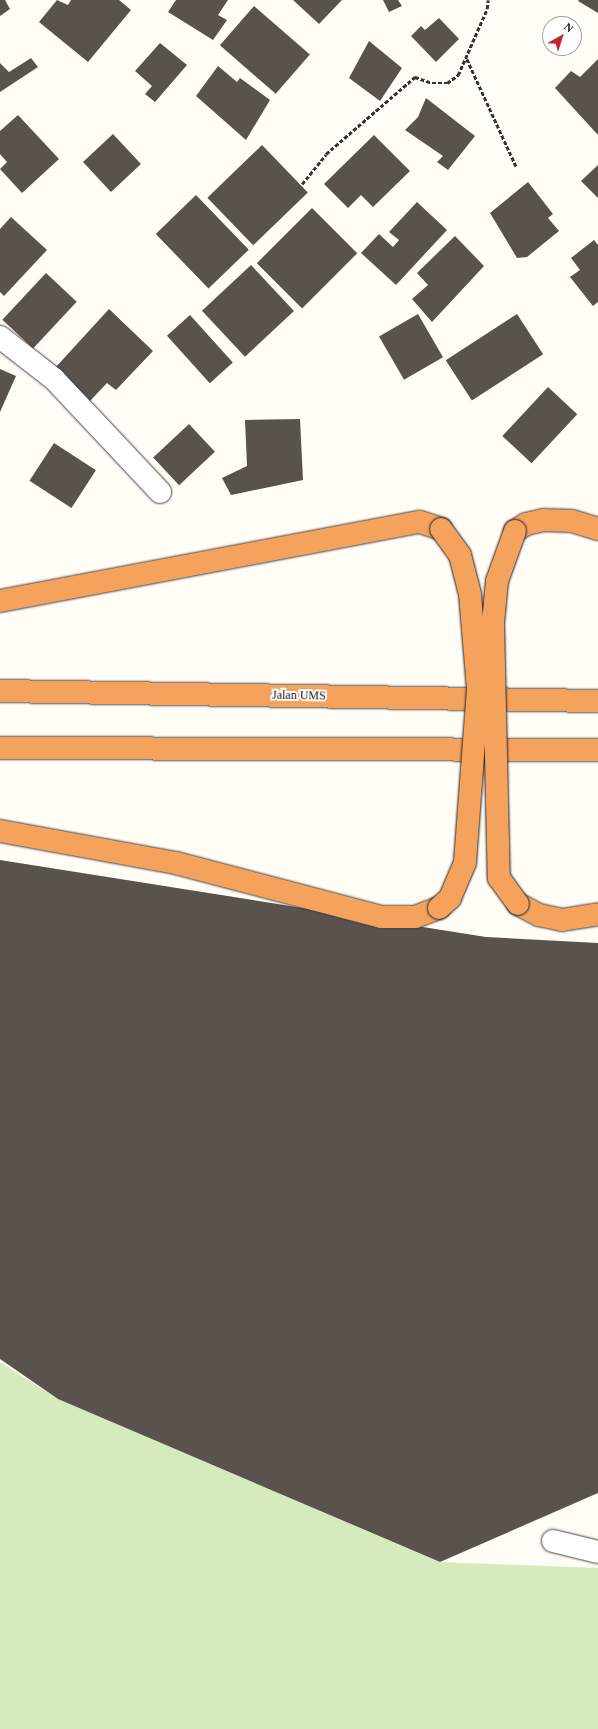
<!DOCTYPE html>
<html>
<head>
<meta charset="utf-8">
<style>
	body { margin:0 }
	#map { position:relative; width:598px; height:1729px; overflow:hidden; background:#fffdf5; font-family:Georgia,serif }
	div>[style] { position:absolute }
	.green>* { inset:0; background:#d5ebbd }
	.building>* { inset:0; background:#5a524d; transform-origin:0 0 }
	.path>* { height:2.5px; margin-top:-1.25px; transform-origin:0; background:repeating-linear-gradient(90deg,#333 0 4px,transparent 0 6px) }
	.roads { filter:drop-shadow(0 0 1px #444) drop-shadow(0 0 1px #444) }
	.minor>* { height:22px; margin:-11px; padding:0 11px; transform-origin:11px; border-radius:11px; background:#fff }
	.highway>* { height:22px; margin:-11px; padding:0 11px; transform-origin:11px; border-radius:11px; background:#f5a25d }
	.bridges { filter:drop-shadow(0 0 1px #222) drop-shadow(0 0 1px #222) }
	.highway-bridge>* { height:22px; margin:-11px; padding:0 11px; transform-origin:11px; border-radius:11px; background:#f5a25d }
	span { translate:-50% -50%; white-space:nowrap; text-align:center; line-height:1.15; -webkit-text-stroke:4px #fff; paint-order:stroke }
	.street-label { font-size:12px; color:#111 }
	.north { position:absolute; left:542px; top:16px; width:40px; height:40px; box-sizing:border-box; background:#fff; border:1px solid #a0a0a0; border-radius:50%; rotate:39deg; font-size:11px; font-weight:700; line-height:16px; text-align:center; color:#111 }
	.north::after { content:''; display:block; margin:auto; width:14px; height:18px; background:#c4262e; clip-path:polygon(50% 0,100% 100%,50% 72%,0 100%) }
</style>
</head>
<body>
<div id="map">
	<div class="green">
		<div style="clip-path:polygon(0 1362px,58px 1399px,439px 1562px,598px 1568px,598px 1729px,0 1729px)"></div>
	</div>
	<div class="building">
		<div style="clip-path:polygon(0 0,5px 0,10px 9px,0 16px)"></div>
		<div style="clip-path:polygon(57px 0,68px 5px,71px 0,119px 0,131px 10px,88px 62px,39px 22px)"></div>
		<div style="clip-path:polygon(176px 0,228px 0,218px 15px,227px 20px,213px 40px,168px 12px)"></div>
		<div style="clip-path:polygon(293px 0,342px 0,319px 24px)"></div>
		<div style="clip-path:polygon(383px 0,398px 0,402px 6px,389px 12px)"></div>
		<div style="clip-path:polygon(579px 0,598px 0,598px 13px,578px 1px)"></div>
		<div style="left:254px;top:6px;width:74px;height:52px;rotate:41deg"></div>
		<div style="clip-path:polygon(439px 18px,459px 39px,436px 62px,411px 36px,421px 26px,425px 30px)"></div>
		<div style="clip-path:polygon(369px 41px,402px 68px,380px 101px,349px 78px)"></div>
		<div style="clip-path:polygon(160px 43px,187px 65px,155px 102px,145px 94px,152px 86px,135px 71px)"></div>
		<div style="clip-path:polygon(31px 58px,38px 67px,0 92px,0 63px,9px 72px)"></div>
		<div style="clip-path:polygon(598px 59px,598px 135px,555px 88px,571px 71px,580px 77px)"></div>
		<div style="clip-path:polygon(218px 66px,237px 82px,240px 78px,270px 100px,246px 140px,196px 96px)"></div>
		<div style="clip-path:polygon(426px 98px,475px 136px,448px 170px,437px 162px,443px 156px,405px 130px,418px 117px)"></div>
		<div style="clip-path:polygon(18px 115px,59px 159px,22px 193px,0 169px,7px 162px,0 154px,0 131px)"></div>
		<div style="left:113px;top:134px;width:41px;height:41px;rotate:47deg"></div>
		<div style="clip-path:polygon(374px 135px,410px 171px,373px 207px,361px 195px,348px 208px,324px 184px)"></div>
		<div style="left:262px;top:145px;width:66px;height:76px;rotate:46deg"></div>
		<div style="clip-path:polygon(598px 165px,598px 198px,581px 181px)"></div>
		<div style="clip-path:polygon(528px 182px,553px 214px,548px 218px,559px 231px,527px 257px,517px 258px,490px 213px)"></div>
		<div style="left:196px;top:195px;width:76px;height:56px;rotate:46deg"></div>
		<div style="clip-path:polygon(417px 202px,447px 230px,396px 285px,361px 253px,379px 234px,393px 247px,399px 240px,389px 232px)"></div>
		<div style="left:312px;top:208px;width:64px;height:78px;rotate:45deg"></div>
		<div style="clip-path:polygon(11px 217px,47px 250px,4px 296px,0 292px,0 229px)"></div>
		<div style="clip-path:polygon(455px 236px,484px 266px,432px 322px,412px 299px,428px 285px,417px 273px)"></div>
		<div style="clip-path:polygon(594px 240px,598px 245px,598px 302px,593px 306px,570px 277px,580px 270px,571px 258px)"></div>
		<div style="left:251px;top:265px;width:63px;height:67px;rotate:47deg"></div>
		<div style="left:46px;top:273px;width:42px;height:64px;rotate:43deg"></div>
		<div style="clip-path:polygon(109px 309px,153px 351px,116px 390px,107px 383px,90px 401px,55px 368px)"></div>
		<div style="left:418px;top:314px;width:50px;height:45px;rotate:60deg"></div>
		<div style="left:517px;top:314px;width:48px;height:85px;rotate:57deg"></div>
		<div style="left:190px;top:315px;width:64px;height:31px;rotate:48deg"></div>
		<div style="clip-path:polygon(0 369px,16px 376px,0 412px)"></div>
		<div style="left:548px;top:387px;width:40px;height:67px;rotate:43deg"></div>
		<div style="clip-path:polygon(300px 419px,303px 480px,231px 495px,222px 478px,247px 466px,245px 420px)"></div>
		<div style="left:189px;top:424px;width:38px;height:49px;rotate:47deg"></div>
		<div style="left:54px;top:443px;width:50px;height:45px;rotate:33deg"></div>
		<div style="clip-path:polygon(0 860px,486px 937px,598px 943px,598px 1493px,440px 1562px,58px 1399px,0 1359px)"></div>
	</div>
	<div class="path">
		<div style="left:467px;top:59px;width:120px;rotate:65.4deg"></div>
		<div style="left:302px;top:184px;width:38px;rotate:-51deg"></div>
		<div style="left:326px;top:154px;width:118px;rotate:-40.9deg"></div>
		<div style="left:415px;top:77px;width:18px;rotate:19deg"></div>
		<div style="left:432px;top:83px;width:15px"></div>
		<div style="left:447px;top:83px;width:14px;rotate:-36deg"></div>
		<div style="left:458px;top:75px;width:72px;rotate:-66.3deg"></div>
		<div style="left:487px;top:9px;width:9px;rotate:-84deg"></div>
	</div>
	<div class="roads">
		<div class="minor">
			<div style="left:0;top:337px;width:68px;rotate:37.9deg"></div>
			<div style="left:54px;top:379px;width:155px;rotate:46.8deg"></div>
			<div style="left:553px;top:1541px;width:46px;rotate:13.7deg"></div>
		</div>
		<div class="highway">
			<div style="left:515px;top:531px;width:13px;rotate:-32deg"></div>
			<div style="left:526px;top:524px;width:17px;rotate:-13deg"></div>
			<div style="left:543px;top:520px;width:29px;rotate:2deg"></div>
			<div style="left:572px;top:521px;width:27px;rotate:17deg"></div>
			<div style="left:0;top:601px;width:427px;rotate:-10.7deg"></div>
			<div style="left:420px;top:522px;width:22px;rotate:18deg"></div>
			<div style="left:0;top:691px;width:598px;rotate:0.96deg"></div>
			<div style="left:0;top:748px;width:598px;rotate:0.19deg"></div>
			<div style="left:0;top:831px;width:179px;rotate:10.3deg"></div>
			<div style="left:176px;top:863px;width:213px;rotate:14.7deg"></div>
			<div style="left:382px;top:917px;width:33px"></div>
			<div style="left:415px;top:917px;width:26px;rotate:-21deg"></div>
			<div style="left:518px;top:904px;width:24px;rotate:28deg"></div>
			<div style="left:539px;top:915px;width:24px;rotate:12deg"></div>
			<div style="left:562px;top:920px;width:36px;rotate:-9deg"></div>
		</div>
	</div>
	<div class="bridges">
		<div class="highway-bridge">
			<div style="left:515px;top:531px;width:53px;rotate:109.8deg"></div>
			<div style="left:497px;top:581px;width:42px;rotate:95.4deg"></div>
			<div style="left:493px;top:623px;width:255px;rotate:88.7deg"></div>
			<div style="left:499px;top:878px;width:32px;rotate:54deg"></div>
			<div style="left:439px;top:908px;width:15px;rotate:-42deg"></div>
			<div style="left:450px;top:898px;width:39px;rotate:-67deg"></div>
			<div style="left:465px;top:862px;width:173px;rotate:-85.7deg"></div>
			<div style="left:478px;top:689px;width:95px;rotate:-94.8deg"></div>
			<div style="left:470px;top:594px;width:40px;rotate:-104.4deg"></div>
			<div style="left:460px;top:555px;width:32px;rotate:-126deg"></div>
		</div>
	</div>
	<div class="street-label">
		<span style="left:299px;top:696px;rotate:1deg">Jalan UMS</span>
	</div>
	<div class="north">N</div>
</div>
</body>
</html>
